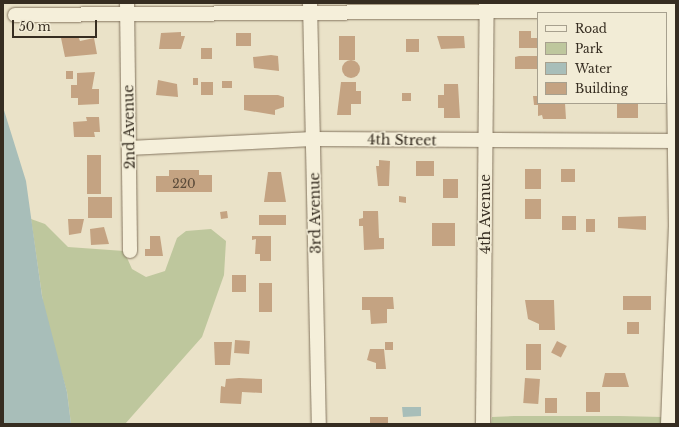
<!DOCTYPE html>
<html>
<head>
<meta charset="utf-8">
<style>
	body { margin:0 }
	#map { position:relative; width:679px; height:427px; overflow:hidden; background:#eae2c8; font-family:"Libre Baskerville",serif }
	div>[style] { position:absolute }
	.green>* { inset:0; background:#bec79d }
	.water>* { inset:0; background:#a8beb9 }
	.building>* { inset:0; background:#c4a382; transform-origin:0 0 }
	.round { border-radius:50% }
	.roads { filter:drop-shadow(0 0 1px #84755f) drop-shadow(0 0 1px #84755f) }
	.minor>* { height:14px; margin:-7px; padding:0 7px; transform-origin:7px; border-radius:7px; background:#f5efda }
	span { translate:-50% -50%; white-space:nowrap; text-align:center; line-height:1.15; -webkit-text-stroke:3px #f2ecd6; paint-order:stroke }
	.number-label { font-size:12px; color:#5a4a39 }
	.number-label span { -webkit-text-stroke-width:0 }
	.street-label { font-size:14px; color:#362d21 }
	.frame { position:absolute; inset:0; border:4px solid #362d21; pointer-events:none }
	.legend { position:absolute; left:537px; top:12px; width:130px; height:92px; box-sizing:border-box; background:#f2ecd6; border:1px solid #a7a08e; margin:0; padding:5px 7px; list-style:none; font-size:12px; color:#362d21 }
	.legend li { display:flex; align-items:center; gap:8px; height:20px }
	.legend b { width:20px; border:1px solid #a7a08e }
	.scale { position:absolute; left:12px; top:20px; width:85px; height:18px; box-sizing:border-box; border:2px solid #362d21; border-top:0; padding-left:5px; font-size:12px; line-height:14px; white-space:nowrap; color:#362d21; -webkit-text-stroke:3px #f2ecd6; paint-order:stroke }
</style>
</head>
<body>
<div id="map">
	<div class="green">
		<div style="clip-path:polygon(31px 219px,45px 224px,68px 247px,124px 251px,132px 269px,146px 277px,165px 271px,177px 238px,186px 231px,211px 229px,226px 241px,224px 275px,202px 337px,125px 424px,71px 424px,67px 392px,45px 316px)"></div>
		<div style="clip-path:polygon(514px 416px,619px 416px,663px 417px,663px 424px,491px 424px,492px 417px)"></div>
	</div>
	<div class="water">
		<div style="clip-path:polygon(3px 107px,26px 181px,42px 296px,67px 392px,71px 424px,3px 424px)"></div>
		<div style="clip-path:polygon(402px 407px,421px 407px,421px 416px,403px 417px)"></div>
	</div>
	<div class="building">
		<div style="clip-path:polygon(519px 31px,531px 31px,531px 38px,537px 38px,537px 48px,519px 48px)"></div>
		<div style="clip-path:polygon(181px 32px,181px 36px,185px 36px,181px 49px,159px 49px,161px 33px)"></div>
		<div style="left:236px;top:33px;width:15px;height:13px"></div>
		<div style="clip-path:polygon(78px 36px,80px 41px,94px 38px,97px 54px,65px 57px,61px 38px)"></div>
		<div style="left:339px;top:36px;width:16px;height:24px"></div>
		<div style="clip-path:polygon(437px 36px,464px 36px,465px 48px,441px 49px)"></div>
		<div style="left:406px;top:39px;width:13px;height:13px"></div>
		<div style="left:201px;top:48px;width:11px;height:11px"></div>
		<div style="clip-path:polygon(271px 55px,278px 56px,279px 71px,254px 68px,253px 57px)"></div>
		<div style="clip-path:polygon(519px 56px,538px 56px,538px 69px,515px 69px,515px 57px)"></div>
		<div class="round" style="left:342px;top:60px;width:18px;height:18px"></div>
		<div style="left:73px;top:71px;width:8px;height:7px;rotate:90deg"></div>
		<div style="clip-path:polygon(95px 72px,92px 89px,99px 89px,99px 104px,78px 105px,78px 98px,71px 98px,71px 85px,77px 85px,77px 73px)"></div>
		<div style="left:193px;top:78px;width:5px;height:7px"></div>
		<div style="clip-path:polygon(158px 80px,177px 84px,178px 97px,156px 95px)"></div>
		<div style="left:222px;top:81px;width:10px;height:7px"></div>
		<div style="left:201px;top:82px;width:12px;height:13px"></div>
		<div style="clip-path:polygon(341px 82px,356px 82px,356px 91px,361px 91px,361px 104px,351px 104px,351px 115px,337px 115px)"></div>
		<div style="clip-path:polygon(444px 84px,458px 84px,460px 118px,444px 118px,444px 108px,438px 108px,438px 95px,444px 95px)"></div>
		<div style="left:402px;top:93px;width:9px;height:8px"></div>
		<div style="clip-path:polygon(244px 95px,278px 95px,284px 97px,284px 107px,275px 110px,275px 115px,244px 110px)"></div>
		<div style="clip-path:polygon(533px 96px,538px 96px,538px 103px,565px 103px,566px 119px,543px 119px,542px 115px,538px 116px,538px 105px,534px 105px)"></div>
		<div style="left:617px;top:103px;width:21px;height:15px"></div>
		<div style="clip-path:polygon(86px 117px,99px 117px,100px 132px,94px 132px,95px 137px,74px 137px,73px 122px,87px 121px)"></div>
		<div style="left:87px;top:155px;width:14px;height:39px"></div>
		<div style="clip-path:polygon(379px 160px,390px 161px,389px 186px,378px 186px,376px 166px,379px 166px)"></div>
		<div style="left:416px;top:161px;width:18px;height:15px"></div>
		<div style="left:525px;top:169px;width:16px;height:20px"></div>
		<div style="left:561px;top:169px;width:14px;height:13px"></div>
		<div style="clip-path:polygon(169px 170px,199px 170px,199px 175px,212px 175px,212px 192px,156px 192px,156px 176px,169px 176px)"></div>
		<div style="clip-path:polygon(268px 172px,281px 172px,286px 202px,264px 202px)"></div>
		<div style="left:443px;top:179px;width:15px;height:19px"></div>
		<div style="clip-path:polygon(399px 196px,406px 197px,406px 203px,399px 202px)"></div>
		<div style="left:112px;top:197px;width:21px;height:24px;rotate:90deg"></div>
		<div style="left:525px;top:199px;width:16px;height:20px"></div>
		<div style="left:227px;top:211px;width:7px;height:7px;rotate:82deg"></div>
		<div style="clip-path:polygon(363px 211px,378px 211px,379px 238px,384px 238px,384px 249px,364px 250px,363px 226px,359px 226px,359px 219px,363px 218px)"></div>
		<div style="left:259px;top:215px;width:27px;height:10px"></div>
		<div style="left:562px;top:216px;width:14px;height:14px"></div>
		<div style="clip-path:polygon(646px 216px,646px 230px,618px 228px,618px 217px)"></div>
		<div style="clip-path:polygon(68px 219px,84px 219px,81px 233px,69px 235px)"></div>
		<div style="left:595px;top:219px;width:13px;height:9px;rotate:90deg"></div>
		<div style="left:432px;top:223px;width:23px;height:23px"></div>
		<div style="clip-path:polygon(104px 227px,109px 244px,91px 245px,90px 229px)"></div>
		<div style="clip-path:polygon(150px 236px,160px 236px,163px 256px,145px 256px,145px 249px,150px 249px)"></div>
		<div style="clip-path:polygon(252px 236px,271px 236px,271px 261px,260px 261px,260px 254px,255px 254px,256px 239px,252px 240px)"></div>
		<div style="left:232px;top:275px;width:14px;height:17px"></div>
		<div style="left:259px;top:283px;width:13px;height:29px"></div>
		<div style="left:623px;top:296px;width:28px;height:14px"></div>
		<div style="clip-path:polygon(362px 297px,393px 297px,394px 309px,387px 309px,387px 323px,371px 324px,370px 310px,362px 310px)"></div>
		<div style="clip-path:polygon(525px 300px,554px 300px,555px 330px,539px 330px,539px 324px,528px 319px)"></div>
		<div style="left:627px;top:322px;width:12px;height:12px"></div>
		<div style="left:235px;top:340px;width:15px;height:13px;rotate:4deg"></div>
		<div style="left:557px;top:341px;width:11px;height:13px;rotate:27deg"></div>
		<div style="clip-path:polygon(214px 342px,232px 342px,230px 365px,215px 365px)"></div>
		<div style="left:385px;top:342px;width:8px;height:8px"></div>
		<div style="left:526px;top:344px;width:15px;height:26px"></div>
		<div style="clip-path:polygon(370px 349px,384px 349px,386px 369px,376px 369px,376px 363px,367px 360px)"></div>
		<div style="clip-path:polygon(605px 373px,625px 373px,629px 387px,602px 387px)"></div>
		<div style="clip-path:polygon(239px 378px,262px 379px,262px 393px,242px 392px,241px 404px,220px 403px,221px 386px,225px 387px,226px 379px)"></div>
		<div style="left:525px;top:378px;width:15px;height:25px;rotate:4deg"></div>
		<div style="left:586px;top:392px;width:14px;height:20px"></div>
		<div style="left:545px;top:398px;width:12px;height:15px"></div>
		<div style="left:370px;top:417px;width:18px;height:7px"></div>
	</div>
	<div class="roads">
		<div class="minor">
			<div style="left:127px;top:3px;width:248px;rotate:89.3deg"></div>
			<div style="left:310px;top:3px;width:421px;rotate:88.8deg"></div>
			<div style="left:15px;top:15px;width:661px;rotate:-0.43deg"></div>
			<div style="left:129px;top:148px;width:184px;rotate:-2.8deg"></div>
			<div style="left:313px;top:139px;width:363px;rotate:0.3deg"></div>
			<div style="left:483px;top:424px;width:421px;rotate:-89.5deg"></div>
			<div style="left:668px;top:424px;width:197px;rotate:-87.7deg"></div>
			<div style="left:676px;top:227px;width:224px;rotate:-90.8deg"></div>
		</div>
	</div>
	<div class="number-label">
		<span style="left:184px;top:184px">220</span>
	</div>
	<div class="street-label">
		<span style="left:129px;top:127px;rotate:-91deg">2nd Avenue</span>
		<span style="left:402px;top:140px;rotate:1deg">4th Street</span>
		<span style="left:315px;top:213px;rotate:-91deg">3rd Avenue</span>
		<span style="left:485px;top:214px;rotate:-90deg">4th Avenue</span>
	</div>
	<div class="frame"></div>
	<ul class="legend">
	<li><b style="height:5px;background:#f5efda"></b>Road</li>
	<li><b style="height:11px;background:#bec79d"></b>Park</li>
	<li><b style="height:11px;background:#a8beb9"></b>Water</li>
	<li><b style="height:11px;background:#c4a382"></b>Building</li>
	</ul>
	<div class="scale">50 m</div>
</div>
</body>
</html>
